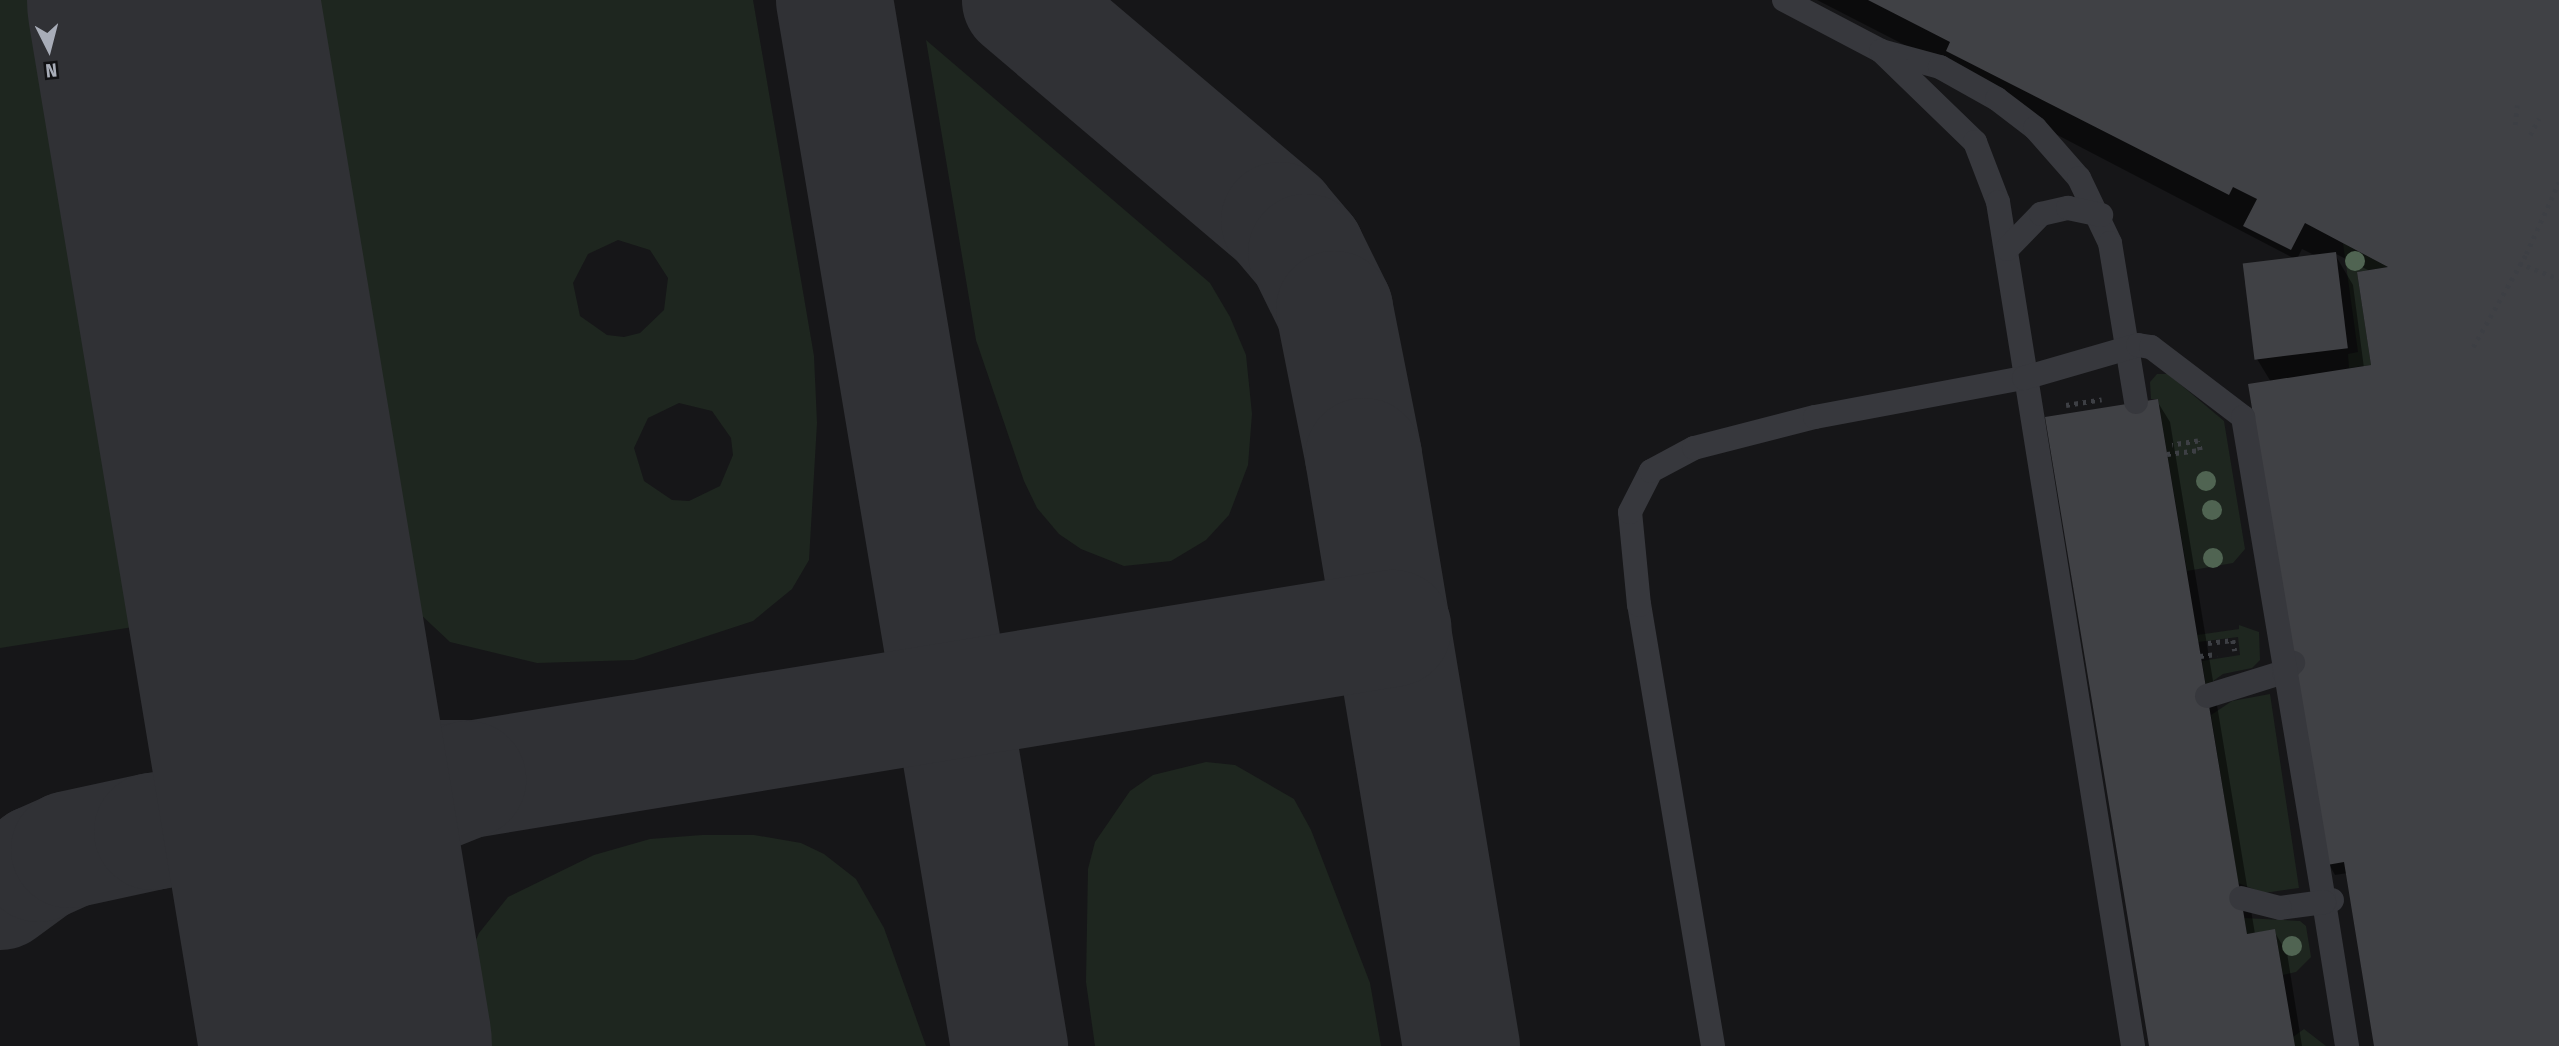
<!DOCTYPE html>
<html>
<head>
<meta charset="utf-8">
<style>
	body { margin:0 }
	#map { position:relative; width:2559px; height:1046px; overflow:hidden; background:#161618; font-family:"Fira Sans Condensed",sans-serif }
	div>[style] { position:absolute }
	.green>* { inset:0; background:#1e261f }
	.shadow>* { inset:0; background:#0007 }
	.taxiway>* { height:117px; margin:-58.5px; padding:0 58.5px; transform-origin:58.5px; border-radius:58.5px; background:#303135 }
	.runway>* { height:292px; margin:-146px; padding:0 146px; transform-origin:146px; border-radius:146px; background:#303135 }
	.building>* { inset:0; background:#404145; transform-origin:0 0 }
	.path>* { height:4.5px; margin-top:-2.25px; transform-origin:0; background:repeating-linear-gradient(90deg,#3d3f44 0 3.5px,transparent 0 8.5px) }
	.service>* { height:24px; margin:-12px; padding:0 12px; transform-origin:12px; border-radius:12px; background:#37383d }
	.trees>* { width:20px; height:20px; margin:-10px; border-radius:50%; background:#506452 }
	span { translate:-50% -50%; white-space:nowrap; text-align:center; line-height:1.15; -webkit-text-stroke:7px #111113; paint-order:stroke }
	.north { position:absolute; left:14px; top:14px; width:70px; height:70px; -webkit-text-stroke:5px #111113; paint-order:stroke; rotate:174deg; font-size:19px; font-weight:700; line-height:28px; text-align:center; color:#a8adb8 }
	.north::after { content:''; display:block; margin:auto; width:24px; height:32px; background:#a8adb8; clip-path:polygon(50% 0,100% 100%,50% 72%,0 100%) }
</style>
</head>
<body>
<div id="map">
	<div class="green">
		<div style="clip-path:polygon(0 0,49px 0,150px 615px,146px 625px,0 648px)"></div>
		<div style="clip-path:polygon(evenodd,293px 0,753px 0,814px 356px,817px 423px,809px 560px,792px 589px,753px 621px,634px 660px,537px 663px,450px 642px,418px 612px,398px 586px,378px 526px,293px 0,618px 240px,650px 250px,668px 278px,664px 310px,640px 333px,624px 337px,607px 335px,580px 316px,573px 283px,588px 254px,618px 240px,293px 0,679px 403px,712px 411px,731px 438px,733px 455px,720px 486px,689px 501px,672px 500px,644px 481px,634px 448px,648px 418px,679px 403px)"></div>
		<div style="clip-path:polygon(926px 40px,1210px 283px,1230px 317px,1246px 355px,1252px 414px,1248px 465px,1229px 515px,1206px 540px,1171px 561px,1124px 566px,1081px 549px,1059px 534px,1037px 508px,1024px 481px,976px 340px)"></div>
		<div style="clip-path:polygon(2343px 243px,2388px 267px,2357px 272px,2371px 365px,2349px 368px,2348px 354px,2358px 352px)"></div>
		<div style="clip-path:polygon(2157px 374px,2168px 374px,2224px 421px,2245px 549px,2233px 563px,2187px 571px,2158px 399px,2151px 399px,2150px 382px)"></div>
		<div style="clip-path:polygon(2239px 625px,2259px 632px,2260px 660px,2252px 668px,2223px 674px,2206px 686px,2202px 661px,2240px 655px,2238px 637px,2198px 642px,2197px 635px,2239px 629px)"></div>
		<div style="clip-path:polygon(2270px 694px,2299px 888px,2264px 893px,2238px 883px,2211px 715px,2232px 701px)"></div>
		<div style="clip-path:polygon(1206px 762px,1235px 765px,1294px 799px,1311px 830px,1370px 983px,1381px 1046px,1095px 1046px,1086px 982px,1088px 869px,1095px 842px,1130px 791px,1153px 775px)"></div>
		<div style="clip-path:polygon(702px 835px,754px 835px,801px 843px,824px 854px,856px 879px,884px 928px,926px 1046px,466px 1046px,460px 990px,465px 966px,479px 933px,508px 897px,594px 855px,650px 839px)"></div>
		<div style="clip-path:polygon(2244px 918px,2300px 921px,2306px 926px,2311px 957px,2296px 972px,2283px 975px,2275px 930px,2247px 934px)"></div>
		<div style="clip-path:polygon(2304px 1029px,2326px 1046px,2295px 1046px,2293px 1037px)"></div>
	</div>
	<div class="shadow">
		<div style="clip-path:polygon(evenodd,1817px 0,2559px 0,2559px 1046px,2376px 1046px,2348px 873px,2335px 875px,2329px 864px,2271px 382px,2257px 359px,2245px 266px,2295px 259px,1971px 90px,1961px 74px,1817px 0,2302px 249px,2316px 256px,2297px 259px,2302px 249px,1817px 0,2334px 253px,2370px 271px,2373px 366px,2364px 368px,2353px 285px,2334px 253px)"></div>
		<div style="clip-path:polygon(2157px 401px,2170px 422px,2255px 934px,2274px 931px,2287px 953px,2302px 1046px,2151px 1046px)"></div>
	</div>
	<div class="taxiway">
		<div style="left:834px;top:0;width:1061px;rotate:80.5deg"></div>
		<div style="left:1020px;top:0;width:340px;rotate:40.3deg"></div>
		<div style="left:1279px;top:220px;width:42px;rotate:49.8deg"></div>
		<div style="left:1306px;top:252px;width:64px;rotate:63.8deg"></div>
		<div style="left:1334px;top:309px;width:150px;rotate:78.8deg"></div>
		<div style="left:1363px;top:456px;width:598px;rotate:80.57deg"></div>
		<div style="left:276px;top:626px;width:107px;rotate:63.4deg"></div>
		<div style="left:324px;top:722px;width:40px;rotate:44deg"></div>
		<div style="left:353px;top:750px;width:70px;rotate:23.6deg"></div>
		<div style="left:417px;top:778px;width:48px"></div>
		<div style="left:0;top:891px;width:47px;rotate:-36.4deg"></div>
		<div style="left:38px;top:863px;width:34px;rotate:-24deg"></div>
		<div style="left:69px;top:849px;width:85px;rotate:-12.2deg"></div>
		<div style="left:152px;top:831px;width:1257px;rotate:-9.3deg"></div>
		<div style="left:335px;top:974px;width:101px;rotate:-80.4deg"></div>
		<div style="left:352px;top:874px;width:32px;rotate:-60deg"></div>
		<div style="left:368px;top:846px;width:33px;rotate:-50deg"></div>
		<div style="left:389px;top:821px;width:39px;rotate:-37deg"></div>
		<div style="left:420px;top:798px;width:51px;rotate:-22deg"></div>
	</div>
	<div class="runway">
		<div style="left:173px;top:0;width:1060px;rotate:80.61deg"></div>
	</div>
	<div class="building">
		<div style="clip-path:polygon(1868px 0,2559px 0,2559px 1046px,2374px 1046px,2344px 862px,2327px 865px,2248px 384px,2371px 365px,2357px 272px,2388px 267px,2305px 223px,2291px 250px,2243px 226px,2257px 199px,2233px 187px,2229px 195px,1946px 51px,1950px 42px)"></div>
		<div style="left:2336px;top:252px;width:97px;height:94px;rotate:83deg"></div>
		<div style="clip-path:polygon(2158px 399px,2247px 934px,2275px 929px,2295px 1046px,2149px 1046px,2045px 417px)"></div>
	</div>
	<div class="path">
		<div style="left:2515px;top:125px;width:20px;rotate:-84deg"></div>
		<div style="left:2530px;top:135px;width:19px;rotate:-62deg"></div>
		<div style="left:2519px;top:263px;width:43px;rotate:21.8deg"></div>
		<div style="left:2473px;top:347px;width:107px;rotate:-60.3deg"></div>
		<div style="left:2526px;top:254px;width:79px;rotate:-65.4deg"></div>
		<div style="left:2066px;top:405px;width:36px;rotate:-9deg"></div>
		<div style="left:2167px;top:454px;width:33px;rotate:-7deg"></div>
		<div style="left:2200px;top:450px;width:9px;rotate:-103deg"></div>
		<div style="left:2198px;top:441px;width:26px;rotate:171deg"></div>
		<div style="left:2208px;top:643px;width:25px;rotate:-7deg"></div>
		<div style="left:2233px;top:640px;width:11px;rotate:80deg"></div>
		<div style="left:2200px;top:656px;width:17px;rotate:-7deg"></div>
	</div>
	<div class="service">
		<div style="left:1784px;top:0;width:110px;rotate:27.7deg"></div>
		<div style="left:1881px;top:51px;width:61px;rotate:15.2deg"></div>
		<div style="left:1940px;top:67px;width:65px;rotate:29.3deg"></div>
		<div style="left:1997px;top:99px;width:48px;rotate:37.3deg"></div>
		<div style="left:2035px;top:128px;width:67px;rotate:48.7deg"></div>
		<div style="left:2079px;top:178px;width:72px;rotate:64.5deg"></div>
		<div style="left:2110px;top:243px;width:161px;rotate:80.7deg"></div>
		<div style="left:1881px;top:51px;width:131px;rotate:44.1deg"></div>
		<div style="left:1975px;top:142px;width:64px;rotate:69deg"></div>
		<div style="left:1998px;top:202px;width:855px;rotate:80.91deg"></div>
		<div style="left:2007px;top:249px;width:49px;rotate:-45.8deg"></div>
		<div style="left:2041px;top:214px;width:28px;rotate:-13deg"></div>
		<div style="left:2068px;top:208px;width:34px;rotate:12deg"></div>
		<div style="left:2207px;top:696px;width:81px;rotate:-17.3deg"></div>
		<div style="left:2284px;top:672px;width:13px;rotate:-45deg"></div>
		<div style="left:2332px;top:900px;width:8px;rotate:166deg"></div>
		<div style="left:2324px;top:902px;width:146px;rotate:80.9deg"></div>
		<div style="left:1713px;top:1046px;width:447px;rotate:-99.5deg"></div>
		<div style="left:1639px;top:605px;width:93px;rotate:-95.5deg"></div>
		<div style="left:1630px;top:512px;width:46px;rotate:-62.9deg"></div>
		<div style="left:1651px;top:471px;width:49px;rotate:-28.1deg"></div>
		<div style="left:1694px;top:448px;width:125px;rotate:-14.4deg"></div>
		<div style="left:1815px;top:417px;width:213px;rotate:-10.6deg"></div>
		<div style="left:2024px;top:378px;width:119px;rotate:-16.1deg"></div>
		<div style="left:2138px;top:345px;width:13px;rotate:9deg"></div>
		<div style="left:2151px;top:347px;width:116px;rotate:37.3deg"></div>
		<div style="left:2243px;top:417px;width:492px;rotate:80.5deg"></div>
		<div style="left:2324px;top:902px;width:44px;rotate:172.2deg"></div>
		<div style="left:2280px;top:908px;width:40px;rotate:-165.6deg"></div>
	</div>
	<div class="trees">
		<div style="left:2355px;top:261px"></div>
		<div style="left:2206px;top:481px"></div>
		<div style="left:2212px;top:510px"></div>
		<div style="left:2213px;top:558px"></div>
		<div style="left:2292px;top:946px"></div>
	</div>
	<div class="north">N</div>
</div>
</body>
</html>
